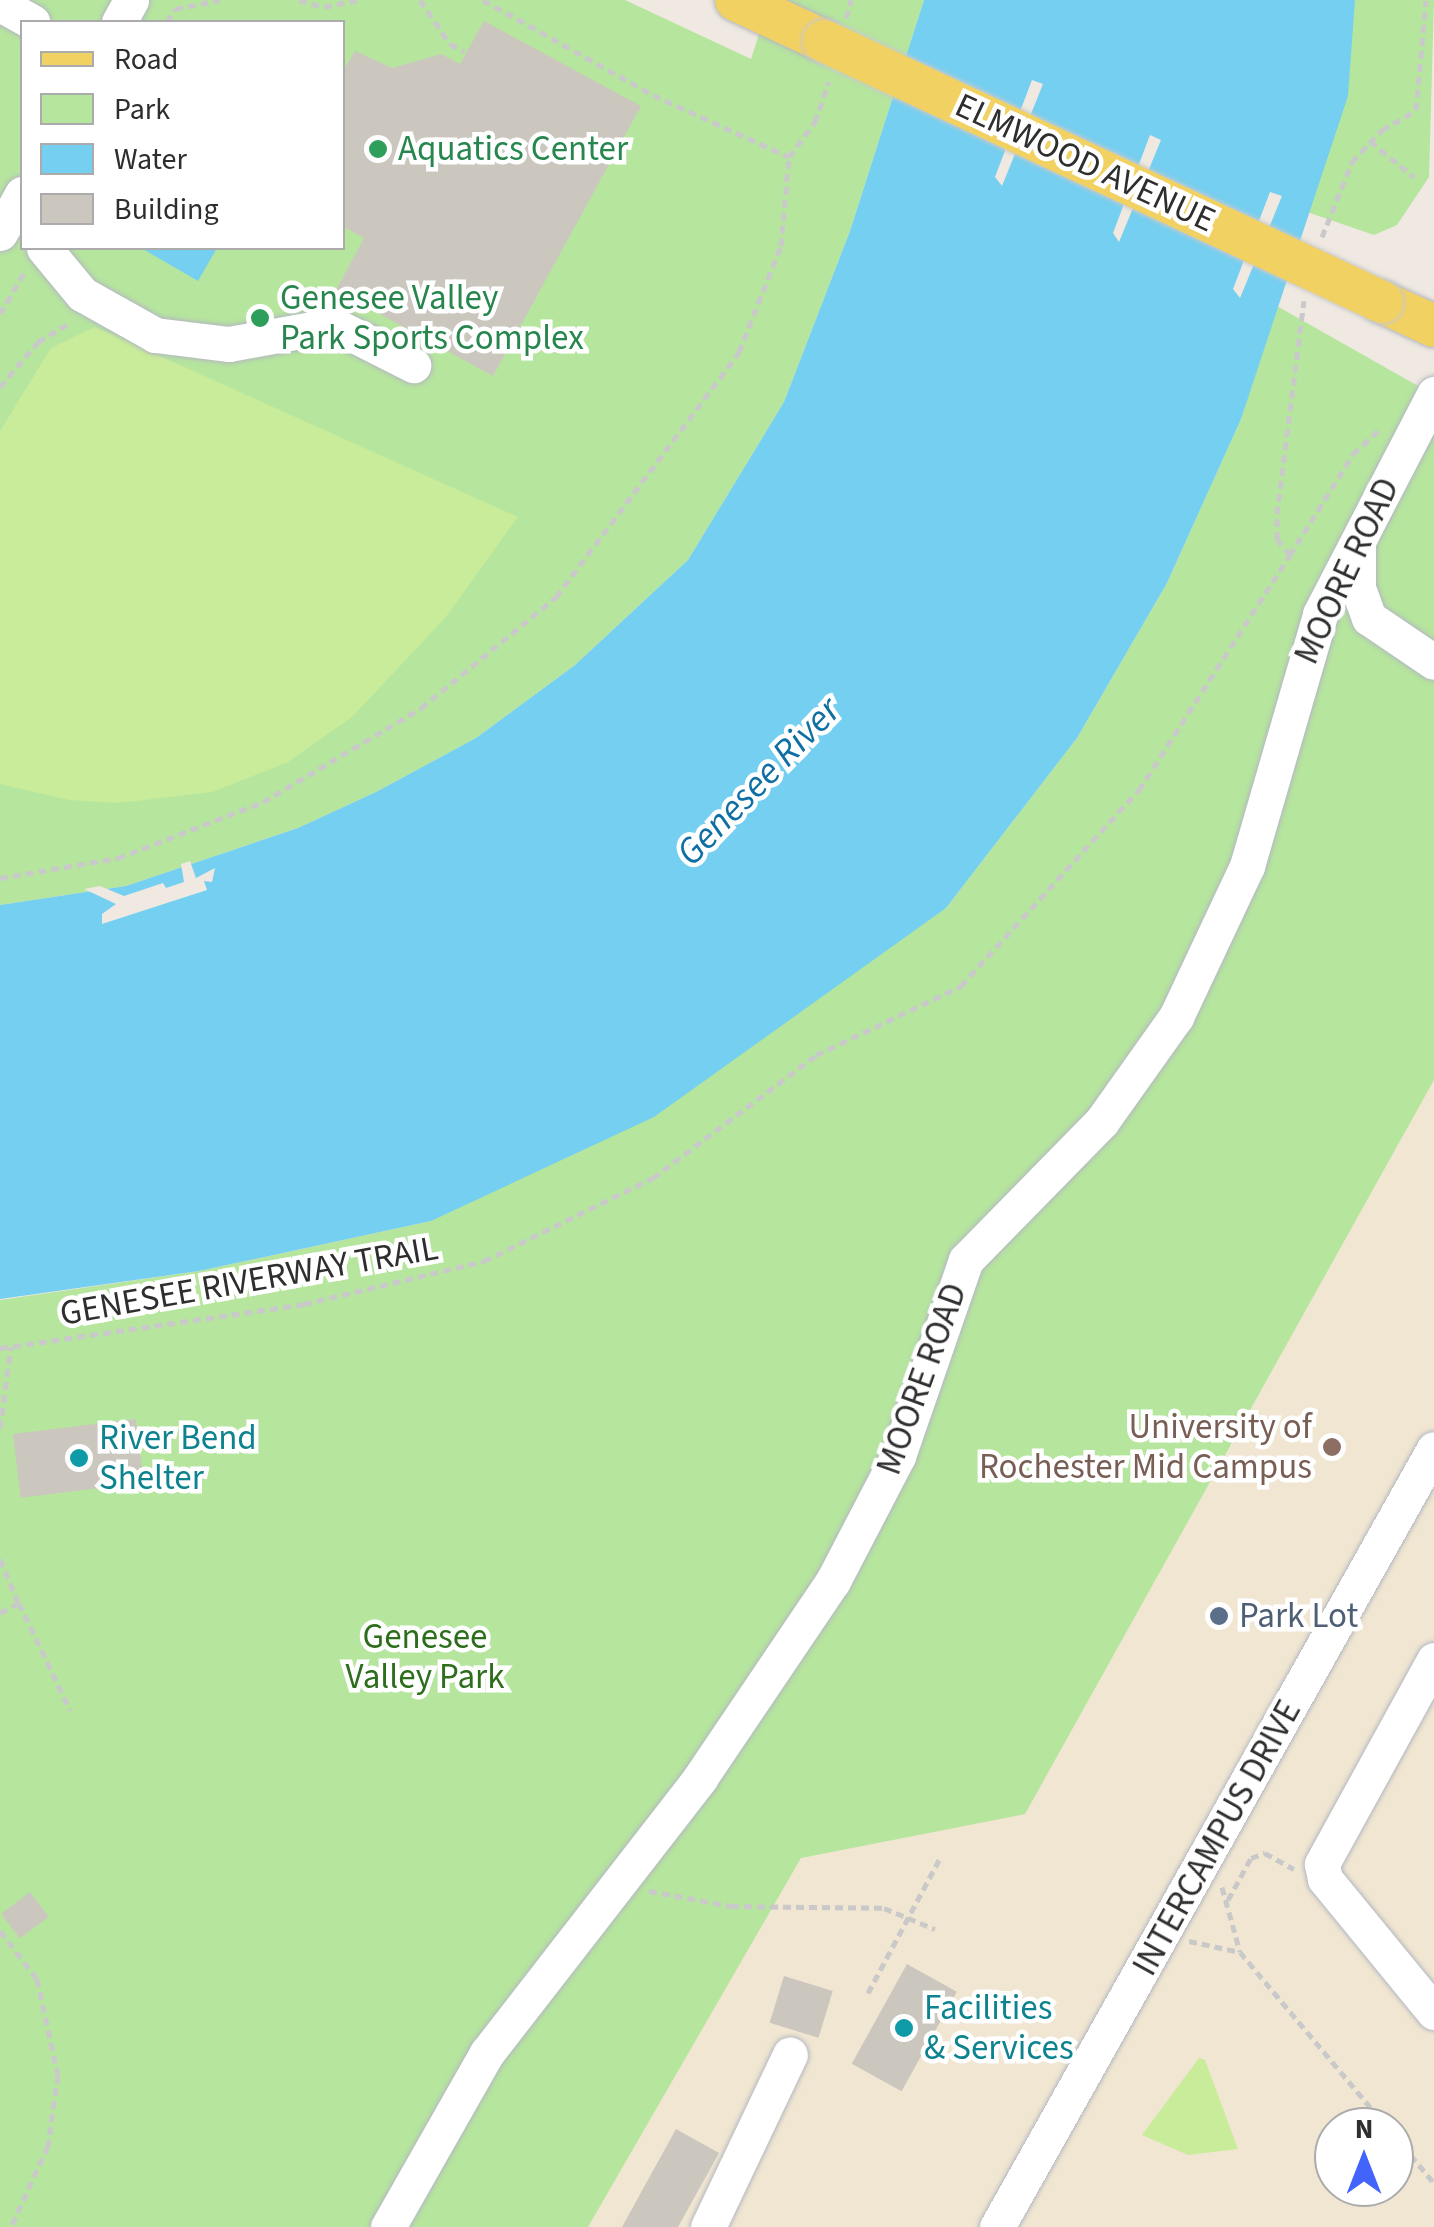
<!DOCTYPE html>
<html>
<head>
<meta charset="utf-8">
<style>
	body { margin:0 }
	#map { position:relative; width:1434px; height:2227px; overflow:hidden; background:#efe9e1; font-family:"Source Sans 3",sans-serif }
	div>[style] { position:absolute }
	.education>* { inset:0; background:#f0e6d1 }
	.green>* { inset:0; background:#b6e59e }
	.pitch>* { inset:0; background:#c9ec9a }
	.water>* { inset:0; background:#75cff0 }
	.pier>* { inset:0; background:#efe9e1 }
	.building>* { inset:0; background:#cbc7bf; transform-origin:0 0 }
	.path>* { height:5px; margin-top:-2.5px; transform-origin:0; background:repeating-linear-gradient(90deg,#c9c9c9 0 8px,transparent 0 13px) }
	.roads { filter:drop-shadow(0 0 2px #b4b7c1) drop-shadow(0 0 2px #b4b7c1) }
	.minor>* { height:35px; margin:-17.5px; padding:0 17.5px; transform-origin:17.5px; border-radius:17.5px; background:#fff }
	.major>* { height:42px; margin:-21px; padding:0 21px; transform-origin:21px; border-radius:21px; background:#f2d163 }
	.bridges { filter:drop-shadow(0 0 2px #c9c9c9) drop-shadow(0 0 2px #c9c9c9) }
	.major-bridge>* { height:42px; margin:-21px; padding:0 21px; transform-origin:21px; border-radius:21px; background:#f2d163 }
	.dots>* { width:28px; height:28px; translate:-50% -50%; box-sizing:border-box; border:5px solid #fff; border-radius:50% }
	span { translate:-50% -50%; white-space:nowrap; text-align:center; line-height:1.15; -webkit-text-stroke:9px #fff; paint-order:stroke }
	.leisure-label { font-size:35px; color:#27864d }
	.left { translate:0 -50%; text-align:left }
	.street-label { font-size:35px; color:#2e2e2e }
	.education-label { font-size:35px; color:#785e54 }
	.right { translate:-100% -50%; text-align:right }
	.culture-label { font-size:35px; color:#0d838f }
	.service-label { font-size:35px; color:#4e5e75 }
	.park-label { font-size:35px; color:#2c6e1b }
	.water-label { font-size:38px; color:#0d6fa3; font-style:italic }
	.legend { position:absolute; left:20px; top:20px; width:325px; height:230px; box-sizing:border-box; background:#fff; border:2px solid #ababab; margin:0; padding:12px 18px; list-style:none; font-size:30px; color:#2e2e2e }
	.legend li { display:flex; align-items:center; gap:20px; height:50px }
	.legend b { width:50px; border:2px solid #ababab }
	.north { position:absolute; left:1314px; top:2107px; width:100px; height:100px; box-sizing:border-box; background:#fff; border:2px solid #ababab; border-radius:50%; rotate:0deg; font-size:28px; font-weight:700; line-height:40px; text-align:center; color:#2e2e2e }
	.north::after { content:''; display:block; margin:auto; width:35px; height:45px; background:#4264fb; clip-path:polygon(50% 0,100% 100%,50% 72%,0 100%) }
</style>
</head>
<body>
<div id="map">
	<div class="education">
		<div style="clip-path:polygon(evenodd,1434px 1080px,1434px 2227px,588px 2227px,801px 1857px,1025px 1814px,1434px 1080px,1334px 2127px,1394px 2127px,1394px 2187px,1334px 2187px,1334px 2127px)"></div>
	</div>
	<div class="green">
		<div style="clip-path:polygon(evenodd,0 0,625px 0,751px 59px,770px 0,924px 0,850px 231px,784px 402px,688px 560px,575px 665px,476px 738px,376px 792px,298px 828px,126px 886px,0 905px,0 0,22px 22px,342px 22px,342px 248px,22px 248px,22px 22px)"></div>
		<div style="clip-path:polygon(1355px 0,1434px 0,1429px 177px,1397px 225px,1374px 235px,1307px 212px,1322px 174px)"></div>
		<div style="clip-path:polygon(1275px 305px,1434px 395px,1434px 1080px,1025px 1814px,801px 1858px,588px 2227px,0 2227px,0 1300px,199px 1271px,431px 1221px,946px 908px,1077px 738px,1167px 583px,1241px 419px)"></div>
	</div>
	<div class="pitch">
		<div style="clip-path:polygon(95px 327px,518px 517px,445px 618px,352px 717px,288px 762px,212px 792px,118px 803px,69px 800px,0 784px,0 431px,51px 348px)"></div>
		<div style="clip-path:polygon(1199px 2058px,1205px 2060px,1238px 2149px,1188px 2155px,1142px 2135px)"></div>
	</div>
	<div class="water">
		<div style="clip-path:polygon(evenodd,924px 0,1355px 0,1348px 96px,1241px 419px,1167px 583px,1077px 738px,946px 908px,654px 1117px,431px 1221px,199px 1271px,0 1299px,0 905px,126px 886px,298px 828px,376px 792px,476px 738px,575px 665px,688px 560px,784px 402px,850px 231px,924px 0,1032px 80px,1043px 84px,1002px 186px,995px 177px,1032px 80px,924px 0,1150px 135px,1161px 140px,1119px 242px,1113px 233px,1150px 135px,924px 0,1270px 192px,1282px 196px,1240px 298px,1233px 289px,1270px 192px)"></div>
		<div style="clip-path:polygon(141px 248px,217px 248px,198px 281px)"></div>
	</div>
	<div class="pier">
		<div style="clip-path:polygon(190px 861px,196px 878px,215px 868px,212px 882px,204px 881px,207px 890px,102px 924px,102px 914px,116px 904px,84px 889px,100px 886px,124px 896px,163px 883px,166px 888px,184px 882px,181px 864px)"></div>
	</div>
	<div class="building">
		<div style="clip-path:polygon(484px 21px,641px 106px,493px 376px,336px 290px,364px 238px,342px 226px,342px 73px,355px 51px,392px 68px,441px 54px,460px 64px)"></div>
		<div style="left:136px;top:1419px;width:64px;height:124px;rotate:83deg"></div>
		<div style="left:30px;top:1892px;width:31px;height:36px;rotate:53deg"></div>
		<div style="left:907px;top:1964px;width:57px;height:114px;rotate:29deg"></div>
		<div style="left:784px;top:1976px;width:51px;height:49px;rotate:17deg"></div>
		<div style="clip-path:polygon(676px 2129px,719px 2153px,678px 2227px,622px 2227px)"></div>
	</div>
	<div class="path">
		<div style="left:299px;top:0;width:26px;rotate:16deg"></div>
		<div style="left:324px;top:7px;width:34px;rotate:-12deg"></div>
		<div style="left:420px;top:0;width:53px;rotate:55.7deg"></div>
		<div style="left:450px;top:44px;width:16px;rotate:27deg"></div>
		<div style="left:483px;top:0;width:195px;rotate:29.2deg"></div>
		<div style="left:653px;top:95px;width:149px;rotate:24.5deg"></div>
		<div style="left:846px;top:18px;width:19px;rotate:-74deg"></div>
		<div style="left:167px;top:22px;width:15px;rotate:-58deg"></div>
		<div style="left:175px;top:9px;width:46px;rotate:-11.3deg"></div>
		<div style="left:1370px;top:141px;width:57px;rotate:39.3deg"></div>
		<div style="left:1322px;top:237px;width:81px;rotate:-68.2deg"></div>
		<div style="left:1352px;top:162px;width:44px;rotate:-46.8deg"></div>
		<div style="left:1382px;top:130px;width:39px;rotate:-30deg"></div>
		<div style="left:1416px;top:110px;width:110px;rotate:-84.8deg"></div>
		<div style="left:0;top:314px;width:50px;rotate:-59.8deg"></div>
		<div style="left:0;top:387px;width:59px;rotate:-49.8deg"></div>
		<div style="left:38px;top:342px;width:37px;rotate:-31deg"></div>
		<div style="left:1290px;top:555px;width:119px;rotate:-58deg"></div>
		<div style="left:1353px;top:454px;width:38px;rotate:-43deg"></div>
		<div style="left:0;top:878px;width:120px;rotate:-9.6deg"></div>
		<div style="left:118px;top:858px;width:155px;rotate:-21.1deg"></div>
		<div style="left:263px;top:802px;width:184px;rotate:-30.7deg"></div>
		<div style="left:421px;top:708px;width:175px;rotate:-39.4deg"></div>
		<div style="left:556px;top:597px;width:306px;rotate:-53.2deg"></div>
		<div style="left:739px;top:352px;width:114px;rotate:-68.4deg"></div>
		<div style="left:781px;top:246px;width:89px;rotate:-84.9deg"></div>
		<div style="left:789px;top:157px;width:44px;rotate:-53.4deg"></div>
		<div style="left:815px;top:122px;width:43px;rotate:-71.1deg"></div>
		<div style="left:0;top:1348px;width:307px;rotate:-8.2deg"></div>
		<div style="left:304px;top:1304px;width:185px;rotate:-13.4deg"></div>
		<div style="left:484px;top:1261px;width:188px;rotate:-26.2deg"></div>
		<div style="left:653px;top:1178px;width:204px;rotate:-37deg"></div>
		<div style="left:816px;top:1055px;width:161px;rotate:-25.4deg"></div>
		<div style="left:961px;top:986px;width:265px;rotate:-47.8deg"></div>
		<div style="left:1139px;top:790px;width:279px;rotate:-57.3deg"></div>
		<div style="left:1290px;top:555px;width:21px;rotate:-129deg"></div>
		<div style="left:1277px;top:539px;width:25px;rotate:-90deg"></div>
		<div style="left:1277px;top:514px;width:215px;rotate:-82.8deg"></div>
		<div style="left:0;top:1428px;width:82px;rotate:-82.3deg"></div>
		<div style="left:0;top:1559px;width:47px;rotate:67.3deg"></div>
		<div style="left:0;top:1613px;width:21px;rotate:-28deg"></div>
		<div style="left:19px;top:1603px;width:119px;rotate:64.5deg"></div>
		<div style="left:1222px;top:1887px;width:67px;rotate:74.5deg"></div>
		<div style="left:1240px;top:1952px;width:229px;rotate:50deg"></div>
		<div style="left:649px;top:1891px;width:83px;rotate:10.4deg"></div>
		<div style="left:731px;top:1906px;width:153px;rotate:0.7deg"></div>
		<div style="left:884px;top:1908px;width:55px;rotate:22.4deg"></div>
		<div style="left:1228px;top:1900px;width:48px;rotate:-61.3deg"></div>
		<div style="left:1251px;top:1858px;width:15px;rotate:-20deg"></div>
		<div style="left:1265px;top:1853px;width:33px;rotate:29deg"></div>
		<div style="left:0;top:1931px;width:61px;rotate:52.4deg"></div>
		<div style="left:37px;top:1979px;width:98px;rotate:77.7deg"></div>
		<div style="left:58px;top:2075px;width:72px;rotate:98deg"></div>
		<div style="left:48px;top:2146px;width:89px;rotate:114.6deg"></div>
		<div style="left:1189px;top:1941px;width:52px;rotate:12.2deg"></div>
		<div style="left:868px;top:1993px;width:155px;rotate:-61.9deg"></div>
		<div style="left:1394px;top:2135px;width:62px;rotate:50.2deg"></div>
	</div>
	<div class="roads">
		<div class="minor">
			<div style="left:0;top:4px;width:37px;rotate:29deg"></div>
			<div style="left:119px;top:22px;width:25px;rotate:-61deg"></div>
			<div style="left:0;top:233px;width:45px;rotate:-60.6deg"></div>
			<div style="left:44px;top:248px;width:60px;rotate:50.4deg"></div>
			<div style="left:82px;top:294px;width:84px;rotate:29.3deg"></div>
			<div style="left:155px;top:335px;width:75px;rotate:6.9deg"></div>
			<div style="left:229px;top:344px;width:107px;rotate:-10.3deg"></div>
			<div style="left:334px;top:325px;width:89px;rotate:26.9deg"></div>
			<div style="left:1358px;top:546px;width:42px;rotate:90deg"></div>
			<div style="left:1358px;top:588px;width:32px;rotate:70deg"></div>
			<div style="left:1369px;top:618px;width:78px;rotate:34.1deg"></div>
			<div style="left:1434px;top:1660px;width:233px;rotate:118.8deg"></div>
			<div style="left:1322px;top:1864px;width:15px;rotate:79deg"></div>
			<div style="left:1325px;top:1879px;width:172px;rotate:50.7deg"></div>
			<div style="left:388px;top:2227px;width:200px;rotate:-60.4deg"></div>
			<div style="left:487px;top:2053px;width:348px;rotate:-52.2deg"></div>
			<div style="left:700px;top:1778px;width:238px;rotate:-56deg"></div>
			<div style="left:833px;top:1581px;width:141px;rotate:-62.5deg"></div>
			<div style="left:898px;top:1456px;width:207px;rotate:-70.9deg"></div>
			<div style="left:966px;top:1260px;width:194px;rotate:-45.6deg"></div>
			<div style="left:1102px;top:1121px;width:128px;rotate:-54.6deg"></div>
			<div style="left:1176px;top:1017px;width:167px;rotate:-64.8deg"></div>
			<div style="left:1247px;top:866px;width:262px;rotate:-73.8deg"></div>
			<div style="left:1320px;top:614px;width:248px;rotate:-62.6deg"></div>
			<div style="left:708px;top:2227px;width:191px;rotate:-64.6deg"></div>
			<div style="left:997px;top:2227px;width:892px;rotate:-60.68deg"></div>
		</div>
		<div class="major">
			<div style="left:736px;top:0;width:97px;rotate:25deg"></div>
			<div style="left:1382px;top:302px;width:57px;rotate:24.8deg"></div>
		</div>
	</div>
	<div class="bridges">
		<div class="major-bridge">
			<div style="left:824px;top:41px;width:616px;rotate:25.07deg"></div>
		</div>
	</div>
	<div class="dots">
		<div style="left:378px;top:149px;background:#2e9e5b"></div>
		<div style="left:260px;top:318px;background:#2e9e5b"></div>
		<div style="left:1332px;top:1447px;background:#8d6e63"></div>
		<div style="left:79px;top:1458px;background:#0f9aa8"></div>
		<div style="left:1219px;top:1616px;background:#5c6f8a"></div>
		<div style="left:904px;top:2028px;background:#0f9aa8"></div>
	</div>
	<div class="leisure-label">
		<span class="left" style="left:398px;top:149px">Aquatics Center</span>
		<span class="left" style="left:280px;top:318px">Genesee Valley<br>Park Sports Complex</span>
	</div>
	<div class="street-label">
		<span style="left:1085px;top:163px;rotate:25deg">ELMWOOD AVENUE</span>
		<span style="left:1347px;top:571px;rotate:-65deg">MOORE ROAD</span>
		<span style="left:249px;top:1281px;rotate:-10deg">GENESEE RIVERWAY TRAIL</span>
		<span style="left:922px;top:1379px;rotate:-70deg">MOORE ROAD</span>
		<span style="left:1217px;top:1838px;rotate:-61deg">INTERCAMPUS DRIVE</span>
	</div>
	<div class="education-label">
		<span class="right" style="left:1312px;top:1447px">University of<br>Rochester Mid Campus</span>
	</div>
	<div class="culture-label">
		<span class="left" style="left:99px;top:1458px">River Bend<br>Shelter</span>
		<span class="left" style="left:924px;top:2028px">Facilities<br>&amp; Services</span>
	</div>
	<div class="service-label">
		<span class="left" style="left:1239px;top:1616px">Park Lot</span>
	</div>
	<div class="park-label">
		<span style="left:425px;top:1657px">Genesee<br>Valley Park</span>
	</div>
	<div class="water-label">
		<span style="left:759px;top:782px;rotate:-46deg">Genesee River</span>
	</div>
	<ul class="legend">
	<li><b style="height:12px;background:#f2d163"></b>Road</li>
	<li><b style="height:28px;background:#b6e59e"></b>Park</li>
	<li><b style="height:28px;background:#75cff0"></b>Water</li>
	<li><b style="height:28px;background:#cbc7bf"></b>Building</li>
	</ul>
	<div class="north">N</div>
</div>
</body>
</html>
